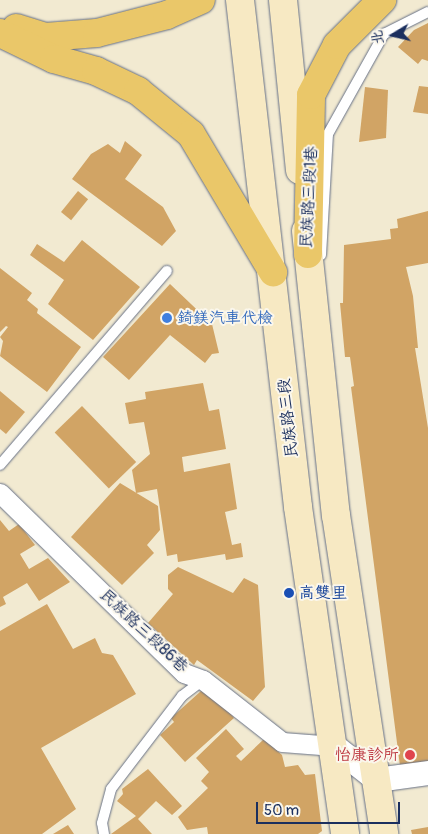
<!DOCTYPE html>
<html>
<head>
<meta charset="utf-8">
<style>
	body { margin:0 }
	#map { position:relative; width:428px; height:834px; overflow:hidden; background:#f2ead1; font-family:Pangolin,"LXGW WenKai TC",sans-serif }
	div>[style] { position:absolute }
	.building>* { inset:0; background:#d1a465; transform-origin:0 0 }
	.roads { filter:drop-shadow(0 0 1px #667086) drop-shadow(0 0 1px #667086) }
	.service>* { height:10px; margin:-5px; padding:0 5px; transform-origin:5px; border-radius:5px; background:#fff }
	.minor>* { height:19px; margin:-9.5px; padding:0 9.5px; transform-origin:9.5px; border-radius:9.5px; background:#fff }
	.tertiary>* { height:24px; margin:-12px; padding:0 12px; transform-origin:12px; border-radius:12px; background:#fff }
	.secondary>* { height:28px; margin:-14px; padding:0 14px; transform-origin:14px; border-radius:14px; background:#f7e9c3 }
	.motorway>* { height:28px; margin:-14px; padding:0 14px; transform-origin:14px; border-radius:14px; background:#eac769 }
	.dots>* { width:14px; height:14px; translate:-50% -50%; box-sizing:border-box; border:2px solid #fbf7ec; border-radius:50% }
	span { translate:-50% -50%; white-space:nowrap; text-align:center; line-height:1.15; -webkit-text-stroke:4px #fbf7ec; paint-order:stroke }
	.street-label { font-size:16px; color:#1b2f5e }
	.shop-label { font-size:16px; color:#366cbe }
	.left { translate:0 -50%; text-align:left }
	.transit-label { font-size:16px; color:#164399 }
	.health-label { font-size:16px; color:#be3a42 }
	.right { translate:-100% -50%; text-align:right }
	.north { position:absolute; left:368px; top:10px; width:50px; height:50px; -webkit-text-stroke:4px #fbf7ec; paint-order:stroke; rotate:261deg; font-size:14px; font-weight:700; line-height:20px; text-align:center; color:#1b2f5e }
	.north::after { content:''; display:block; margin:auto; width:18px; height:22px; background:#1b2f5e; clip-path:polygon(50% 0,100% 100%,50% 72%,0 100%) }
	.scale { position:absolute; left:256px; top:802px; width:144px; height:22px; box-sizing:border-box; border:2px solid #1b2f5e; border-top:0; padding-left:6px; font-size:15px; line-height:18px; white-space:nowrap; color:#1b2f5e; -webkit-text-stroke:4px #fbf7ec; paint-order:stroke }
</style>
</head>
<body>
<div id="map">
	<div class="building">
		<div style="clip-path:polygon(428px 23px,428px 61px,422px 59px,418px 64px,398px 47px,414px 30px)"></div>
		<div style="clip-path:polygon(419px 86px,428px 87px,428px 114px,413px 112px)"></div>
		<div style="clip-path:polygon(365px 87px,388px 90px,386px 138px,359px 142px)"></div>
		<div style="clip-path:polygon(125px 141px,142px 155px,125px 179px,163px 207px,176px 231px,162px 246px,72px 179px,91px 154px,108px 144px,120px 153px)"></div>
		<div style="left:78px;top:191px;width:13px;height:27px;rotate:39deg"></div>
		<div style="clip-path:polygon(428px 211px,428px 263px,406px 267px,413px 296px,418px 348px,415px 348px,428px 428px,428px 762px,400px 766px,351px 387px,354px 386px,350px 357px,345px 357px,340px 303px,343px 303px,344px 245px,391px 239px,390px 229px,398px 228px,397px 219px)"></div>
		<div style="clip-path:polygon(82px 240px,140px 287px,93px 340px,48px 304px,64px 280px,30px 255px,37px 244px,64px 262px)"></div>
		<div style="clip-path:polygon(0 268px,32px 293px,27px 300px,38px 309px,37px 313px,81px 347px,47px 392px,0 356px,3px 341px,0 337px,8px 327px,6px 326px,0 332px)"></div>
		<div style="clip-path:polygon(170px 284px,212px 324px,219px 353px,212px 354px,205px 363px,170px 335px,129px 380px,103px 357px)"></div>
		<div style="clip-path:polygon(203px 383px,209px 411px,219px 409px,226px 449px,182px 457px,184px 472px,230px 463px,237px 509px,225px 512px,232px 545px,241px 543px,243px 557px,226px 560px,225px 554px,178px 562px,177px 554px,167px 556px,157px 489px,136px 493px,132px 470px,150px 454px,144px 422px,129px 424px,125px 403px,146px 399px,145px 392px)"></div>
		<div style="clip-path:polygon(0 391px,25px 412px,6px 434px,0 429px)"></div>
		<div style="left:82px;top:406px;width:78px;height:38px;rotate:46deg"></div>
		<div style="clip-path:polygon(120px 483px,158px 506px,160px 530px,147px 545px,154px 553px,122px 585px,71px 537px)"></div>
		<div style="clip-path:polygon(0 520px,9px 531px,19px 524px,35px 545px,20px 554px,29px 569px,48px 558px,70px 582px,39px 601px,27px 583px,3px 597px,6px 604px,0 607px)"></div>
		<div style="clip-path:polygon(178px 567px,233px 593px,244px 578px,258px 585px,265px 687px,253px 701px,197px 660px,194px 665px,148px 623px,173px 594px,168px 589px,168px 575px)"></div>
		<div style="clip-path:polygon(47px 604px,73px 649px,95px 638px,102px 653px,113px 655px,136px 694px,41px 748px,76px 809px,42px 834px,0 834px,0 631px)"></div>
		<div style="clip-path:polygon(201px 691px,215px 694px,234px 718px,185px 762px,160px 735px,174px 722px,171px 718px)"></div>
		<div style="clip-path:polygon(226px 729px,244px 749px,236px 756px,241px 761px,264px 739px,282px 755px,285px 767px,298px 765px,305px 775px,315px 774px,322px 831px,318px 834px,208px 834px,207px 827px,187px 830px,178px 817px,208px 788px,201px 781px,209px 772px,196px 758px)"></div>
		<div style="clip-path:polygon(148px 769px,182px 806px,172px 815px,156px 801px,138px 819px,152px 834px,111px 834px,136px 816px,117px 801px,123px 794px,122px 789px)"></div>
		<div style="clip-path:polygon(68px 825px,74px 834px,53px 834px)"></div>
		<div style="clip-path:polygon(428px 827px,428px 834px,412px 834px,411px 830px)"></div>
	</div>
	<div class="roads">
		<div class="service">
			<div style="left:321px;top:255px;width:121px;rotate:-86.7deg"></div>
			<div style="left:328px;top:134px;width:115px;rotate:-60.8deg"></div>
			<div style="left:384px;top:34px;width:49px;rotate:-26.6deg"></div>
			<div style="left:0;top:465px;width:256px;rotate:-49.3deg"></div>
			<div style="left:104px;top:834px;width:11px;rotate:-100deg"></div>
			<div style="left:102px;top:823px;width:35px;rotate:-75deg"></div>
			<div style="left:111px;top:789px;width:117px;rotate:-52.6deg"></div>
			<div style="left:182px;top:696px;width:26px;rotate:-37deg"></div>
		</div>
		<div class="minor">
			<div style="left:0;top:493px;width:257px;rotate:44.4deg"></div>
			<div style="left:184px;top:673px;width:20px;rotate:20deg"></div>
			<div style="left:203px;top:680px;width:100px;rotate:38.1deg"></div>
			<div style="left:282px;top:742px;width:52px;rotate:4.4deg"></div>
		</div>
		<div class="tertiary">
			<div style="left:334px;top:746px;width:55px;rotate:38.3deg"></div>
			<div style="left:377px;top:780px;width:51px;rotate:-7.8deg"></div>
		</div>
		<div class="secondary">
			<div style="left:240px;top:0;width:510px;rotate:83.47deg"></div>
			<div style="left:298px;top:507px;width:330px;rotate:81.8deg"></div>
			<div style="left:283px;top:0;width:171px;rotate:84.3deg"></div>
			<div style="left:306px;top:231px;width:286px;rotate:84deg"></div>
			<div style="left:336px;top:515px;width:323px;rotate:81.4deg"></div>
		</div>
		<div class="motorway">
			<div style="left:16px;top:28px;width:31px;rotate:17deg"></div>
			<div style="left:46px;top:37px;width:51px;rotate:-4.5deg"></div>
			<div style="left:97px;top:33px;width:72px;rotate:-14.4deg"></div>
			<div style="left:167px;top:15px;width:37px;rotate:-24deg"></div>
			<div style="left:0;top:33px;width:60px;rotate:25.7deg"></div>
			<div style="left:54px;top:59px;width:44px;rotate:15.9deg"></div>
			<div style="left:96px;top:71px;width:47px;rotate:25.5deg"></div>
			<div style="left:138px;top:91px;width:68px;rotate:39.1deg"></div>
			<div style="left:191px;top:134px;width:161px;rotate:59.3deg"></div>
			<div style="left:308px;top:254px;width:159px;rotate:-88.9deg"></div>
			<div style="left:311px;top:95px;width:56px;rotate:-62.5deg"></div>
			<div style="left:337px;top:45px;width:64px;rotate:-45deg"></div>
		</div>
	</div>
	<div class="dots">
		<div style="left:167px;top:318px;background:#3f7fe0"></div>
		<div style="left:289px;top:593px;background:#1a4fb4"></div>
		<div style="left:410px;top:755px;background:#e0444e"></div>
	</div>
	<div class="street-label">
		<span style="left:309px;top:197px;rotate:-87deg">民族路三段1巷</span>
		<span style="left:288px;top:418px;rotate:-96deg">民族路三段</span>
		<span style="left:144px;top:631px;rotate:43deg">民族路三段86巷</span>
	</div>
	<div class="shop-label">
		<span class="left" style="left:177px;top:318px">錡鎂汽車代檢</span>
	</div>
	<div class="transit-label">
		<span class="left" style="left:299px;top:593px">高雙里</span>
	</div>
	<div class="health-label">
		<span class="right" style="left:399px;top:755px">怡康診所</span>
	</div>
	<div class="north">北</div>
	<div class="scale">50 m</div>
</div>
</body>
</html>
